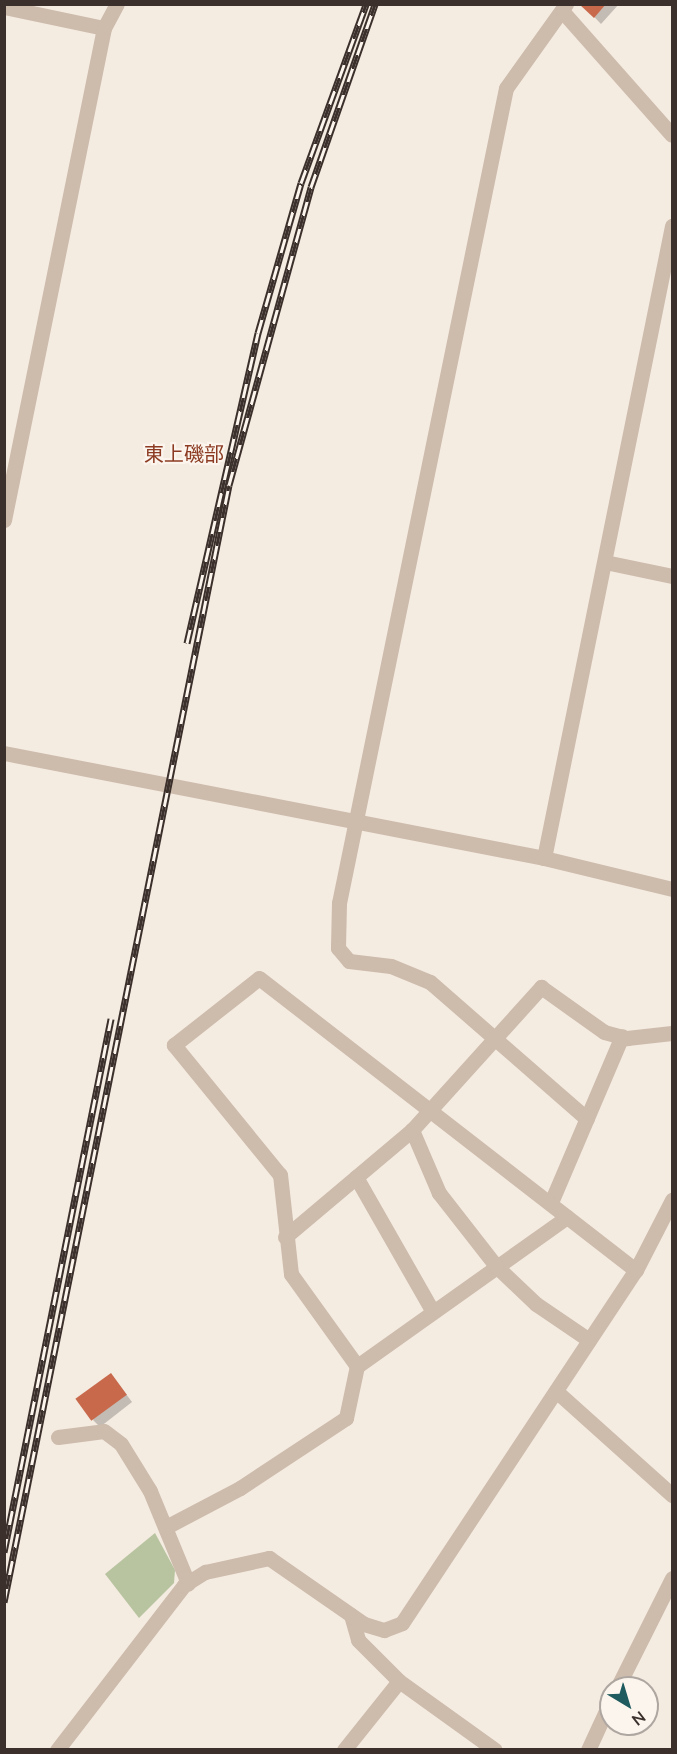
<!DOCTYPE html>
<html>
<head>
<meta charset="utf-8">
<style>
	body { margin:0 }
	#map { position:relative; width:677px; height:1754px; overflow:hidden; background:#f4ebe1; font-family:Mulish,"Noto Sans JP",sans-serif }
	div>[style] { position:absolute }
	.green>* { inset:0; background:#b8c4a0 }
	.shadow>* { inset:0; background:#0003 }
	.building>* { inset:0; background:#c8694b; transform-origin:0 0 }
	.minor>* { height:15px; margin:-7.5px; padding:0 7.5px; transform-origin:7.5px; border-radius:7.5px; background:#cdbbac }
	.rail>* { height:7px; margin-top:-3.5px; transform-origin:0; background:repeating-linear-gradient(90deg,#fbf5ee 0 14px,#3b302b 0 28px); box-sizing:border-box; border-block:2px solid #3b302b }
	span { translate:-50% -50%; white-space:nowrap; text-align:center; line-height:1.15; -webkit-text-stroke:4.5px #fbf5ee; paint-order:stroke }
	.quarter-label { font-size:20px; color:#8c3b22 }
	.frame { position:absolute; inset:0; border:6px solid #3b302b; pointer-events:none }
	.north { position:absolute; left:599px; top:1676px; width:60px; height:60px; box-sizing:border-box; background:#fbf5ee; border:2px solid #aea6a0; border-radius:50%; rotate:142deg; font-size:16px; font-weight:700; line-height:24px; text-align:center; color:#3b302b }
	.north::after { content:''; display:block; margin:auto; width:21px; height:27px; background:#1f5a5e; clip-path:polygon(50% 0,100% 100%,50% 72%,0 100%) }
</style>
</head>
<body>
<div id="map">
	<div class="green">
		<div style="clip-path:polygon(155px 1533px,175px 1570px,174px 1583px,139px 1618px,105px 1574px)"></div>
	</div>
	<div class="shadow">
		<div style="clip-path:polygon(582px 4px,619px 4px,601px 24px)"></div>
		<div style="clip-path:polygon(117px 1382px,132px 1402px,100px 1427px,93px 1420px)"></div>
	</div>
	<div class="building">
		<div style="clip-path:polygon(579px 4px,606px 4px,594px 18px)"></div>
		<div style="left:111px;top:1373px;width:27px;height:44px;rotate:54deg"></div>
	</div>
	<div class="minor">
		<div style="left:566px;top:4px;width:103px;rotate:125.5deg"></div>
		<div style="left:506px;top:88px;width:832px;rotate:101.58deg"></div>
		<div style="left:339px;top:903px;width:45px;rotate:91.3deg"></div>
		<div style="left:338px;top:948px;width:17px;rotate:50deg"></div>
		<div style="left:349px;top:961px;width:42px;rotate:6.8deg"></div>
		<div style="left:391px;top:966px;width:42px;rotate:22.3deg"></div>
		<div style="left:430px;top:982px;width:208px;rotate:41.1deg"></div>
		<div style="left:4px;top:7px;width:102px;rotate:11.9deg"></div>
		<div style="left:563px;top:12px;width:164px;rotate:48.5deg"></div>
		<div style="left:4px;top:520px;width:502px;rotate:-78.51deg"></div>
		<div style="left:104px;top:28px;width:27px;rotate:-62deg"></div>
		<div style="left:605px;top:562px;width:68px;rotate:11.8deg"></div>
		<div style="left:4px;top:753px;width:550px;rotate:11deg"></div>
		<div style="left:544px;top:858px;width:132px;rotate:13.6deg"></div>
		<div style="left:544px;top:858px;width:645px;rotate:-78.55deg"></div>
		<div style="left:356px;top:1177px;width:155px;rotate:60.3deg"></div>
		<div style="left:552px;top:1200px;width:178px;rotate:-66.9deg"></div>
		<div style="left:567px;top:1217px;width:257px;rotate:144.6deg"></div>
		<div style="left:357px;top:1366px;width:113px;rotate:-125.7deg"></div>
		<div style="left:291px;top:1274px;width:100px;rotate:-96.3deg"></div>
		<div style="left:280px;top:1175px;width:168px;rotate:-129.2deg"></div>
		<div style="left:174px;top:1045px;width:108px;rotate:-38.2deg"></div>
		<div style="left:259px;top:978px;width:477px;rotate:37.8deg"></div>
		<div style="left:285px;top:1237px;width:166px;rotate:-40.1deg"></div>
		<div style="left:589px;top:1340px;width:64px;rotate:-145.8deg"></div>
		<div style="left:536px;top:1304px;width:55px;rotate:-136.5deg"></div>
		<div style="left:496px;top:1266px;width:93px;rotate:-128deg"></div>
		<div style="left:439px;top:1193px;width:69px;rotate:-113.2deg"></div>
		<div style="left:412px;top:1130px;width:193px;rotate:-47.9deg"></div>
		<div style="left:541px;top:987px;width:77px;rotate:35.5deg"></div>
		<div style="left:604px;top:1032px;width:24px;rotate:15deg"></div>
		<div style="left:627px;top:1038px;width:45px;rotate:-6.3deg"></div>
		<div style="left:556px;top:1391px;width:156px;rotate:41.9deg"></div>
		<div style="left:58px;top:1437px;width:46px;rotate:-7.4deg"></div>
		<div style="left:104px;top:1431px;width:21px;rotate:37deg"></div>
		<div style="left:121px;top:1444px;width:55px;rotate:58.3deg"></div>
		<div style="left:150px;top:1491px;width:100px;rotate:67.6deg"></div>
		<div style="left:166px;top:1527px;width:84px;rotate:-27.8deg"></div>
		<div style="left:240px;top:1488px;width:127px;rotate:-33.4deg"></div>
		<div style="left:346px;top:1418px;width:53px;rotate:-78.1deg"></div>
		<div style="left:351px;top:1615px;width:26px;rotate:74deg"></div>
		<div style="left:358px;top:1640px;width:58px;rotate:45deg"></div>
		<div style="left:399px;top:1681px;width:118px;rotate:35.7deg"></div>
		<div style="left:617px;top:1688px;width:123px;rotate:-63.4deg"></div>
		<div style="left:57px;top:1750px;width:208px;rotate:-52.4deg"></div>
		<div style="left:184px;top:1585px;width:25px;rotate:-32deg"></div>
		<div style="left:205px;top:1572px;width:66px;rotate:-12.3deg"></div>
		<div style="left:269px;top:1558px;width:116px;rotate:34.8deg"></div>
		<div style="left:364px;top:1624px;width:21px;rotate:17deg"></div>
		<div style="left:384px;top:1630px;width:19px;rotate:-21deg"></div>
		<div style="left:402px;top:1623px;width:424px;rotate:-56.5deg"></div>
		<div style="left:636px;top:1270px;width:79px;rotate:-62.8deg"></div>
		<div style="left:344px;top:1750px;width:88px;rotate:-51.4deg"></div>
		<div style="left:588px;top:1750px;width:55px;rotate:-65.3deg"></div>
	</div>
	<div class="rail">
		<div style="left:187px;top:643px;width:318px;rotate:-77.1deg"></div>
		<div style="left:258px;top:333px;width:156px;rotate:-74deg"></div>
		<div style="left:301px;top:183px;width:190px;rotate:-70deg"></div>
		<div style="left:4px;top:1552px;width:544px;rotate:-78.65deg"></div>
		<div style="left:4px;top:1602px;width:1139px;rotate:-78.61deg"></div>
		<div style="left:229px;top:485px;width:309px;rotate:-74.6deg"></div>
		<div style="left:311px;top:187px;width:194px;rotate:-70.7deg"></div>
	</div>
	<div class="quarter-label">
		<span style="left:184px;top:453px">東上磯部</span>
	</div>
	<div class="frame"></div>
	<div class="north">N</div>
</div>
</body>
</html>
